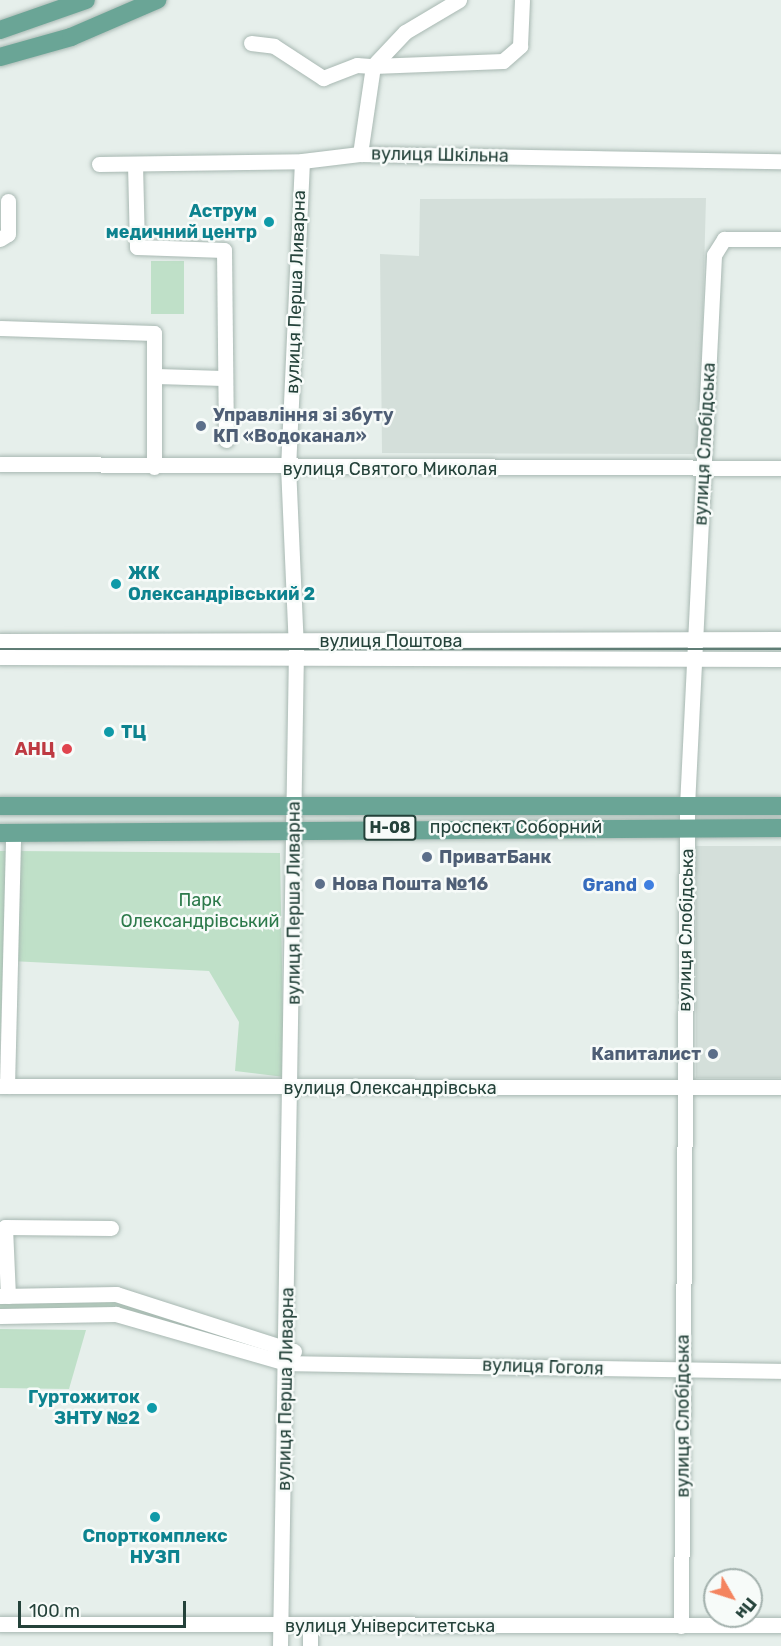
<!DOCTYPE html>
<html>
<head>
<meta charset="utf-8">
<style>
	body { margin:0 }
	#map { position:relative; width:781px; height:1646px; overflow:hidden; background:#e6efeb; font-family:Rubik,sans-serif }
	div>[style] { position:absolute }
	.built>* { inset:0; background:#d4dfda; transform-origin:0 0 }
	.green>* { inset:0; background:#bfe0c8; transform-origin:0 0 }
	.roads { filter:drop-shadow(0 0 2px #a8b8b2) drop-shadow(0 0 2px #a8b8b2) }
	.minor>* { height:15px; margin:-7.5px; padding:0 7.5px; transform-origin:7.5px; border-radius:7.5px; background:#fff }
	.major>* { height:18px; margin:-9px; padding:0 9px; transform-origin:9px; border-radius:9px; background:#6aa596 }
	.tram>* { height:1.5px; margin:-0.75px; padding:0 0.75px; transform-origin:0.75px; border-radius:0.75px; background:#5f7d75 }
	.dots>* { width:16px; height:16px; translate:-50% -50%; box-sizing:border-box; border:3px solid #f7fbf9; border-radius:50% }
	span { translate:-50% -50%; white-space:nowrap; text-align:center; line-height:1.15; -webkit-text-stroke:5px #f7fbf9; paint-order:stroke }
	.shield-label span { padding:2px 4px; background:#f7fbf9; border:2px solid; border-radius:4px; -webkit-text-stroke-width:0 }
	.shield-label { font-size:16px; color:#24423a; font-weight:700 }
	.street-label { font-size:18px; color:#24423a }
	.culture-label { font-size:18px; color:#0d838f; font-weight:700 }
	.right { translate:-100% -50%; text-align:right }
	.left { translate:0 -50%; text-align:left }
	.service-label { font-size:18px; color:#4e5e75; font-weight:700 }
	.health-label { font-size:18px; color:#be3a42; font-weight:700 }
	.shop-label { font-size:18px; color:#366cbe; font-weight:700 }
	.park-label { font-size:18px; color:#2d7a4b }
	.north { position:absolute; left:703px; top:1568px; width:60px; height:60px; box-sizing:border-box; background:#f7fbf9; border:2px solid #a3b1ad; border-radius:50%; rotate:129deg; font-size:16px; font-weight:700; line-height:24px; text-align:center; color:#24423a }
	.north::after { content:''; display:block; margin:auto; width:21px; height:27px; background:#f4845f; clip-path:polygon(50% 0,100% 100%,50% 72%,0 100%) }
	.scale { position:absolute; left:18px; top:1601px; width:168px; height:27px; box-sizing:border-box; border:3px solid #24423a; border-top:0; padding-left:8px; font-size:18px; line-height:21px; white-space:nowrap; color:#24423a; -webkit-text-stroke:4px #f7fbf9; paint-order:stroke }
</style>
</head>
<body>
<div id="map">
	<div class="built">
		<div style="clip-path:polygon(706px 198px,699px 454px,382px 453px,380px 254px,419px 256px,420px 199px)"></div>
		<div style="left:696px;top:846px;width:85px;height:232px"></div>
	</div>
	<div class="green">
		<div style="left:151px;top:261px;width:33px;height:53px"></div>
		<div style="clip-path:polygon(0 851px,7px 851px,0 1047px)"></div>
		<div style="clip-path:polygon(14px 851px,280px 853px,284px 1077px,235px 1071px,239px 1022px,209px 971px,11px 961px)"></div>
		<div style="clip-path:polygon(116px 1302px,260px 1343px,262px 1350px,115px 1309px,0 1310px,0 1303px)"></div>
		<div style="clip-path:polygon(0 1329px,86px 1330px,69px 1389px,0 1388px)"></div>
	</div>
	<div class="roads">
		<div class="minor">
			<div style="left:459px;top:0;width:63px;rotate:149.3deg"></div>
			<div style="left:405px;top:32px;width:47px;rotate:133.3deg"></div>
			<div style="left:373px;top:66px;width:130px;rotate:-2.2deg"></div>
			<div style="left:503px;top:61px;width:23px;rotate:-41deg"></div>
			<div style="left:520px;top:46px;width:46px;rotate:-87.5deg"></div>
			<div style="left:251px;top:43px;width:23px;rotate:7deg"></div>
			<div style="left:274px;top:46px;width:59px;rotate:33.1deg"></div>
			<div style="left:323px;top:78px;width:36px;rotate:-21deg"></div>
			<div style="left:357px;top:65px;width:16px;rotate:4deg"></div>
			<div style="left:373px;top:66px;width:89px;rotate:98.4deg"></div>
			<div style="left:99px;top:164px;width:203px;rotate:-0.8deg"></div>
			<div style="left:302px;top:161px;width:58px;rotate:-6.9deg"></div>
			<div style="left:360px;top:154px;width:421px;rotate:1deg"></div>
			<div style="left:135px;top:164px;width:83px;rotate:88.6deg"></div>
			<div style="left:137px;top:247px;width:87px;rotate:2deg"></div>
			<div style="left:224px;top:250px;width:190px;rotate:89.4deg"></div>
			<div style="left:0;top:239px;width:9px;rotate:-32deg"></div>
			<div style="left:8px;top:234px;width:33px;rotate:-90deg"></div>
			<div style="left:0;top:328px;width:154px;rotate:1.9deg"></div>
			<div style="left:154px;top:333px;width:134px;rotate:90deg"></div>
			<div style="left:156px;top:376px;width:67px;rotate:1.7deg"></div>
			<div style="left:0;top:464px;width:781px;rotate:0.29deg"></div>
			<div style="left:0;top:641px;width:781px;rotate:-0.15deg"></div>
			<div style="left:0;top:657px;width:781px;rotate:0.15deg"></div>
			<div style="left:0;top:1086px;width:781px;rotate:0.07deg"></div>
			<div style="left:7px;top:1086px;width:253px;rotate:-88.6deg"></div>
			<div style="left:0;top:1296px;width:116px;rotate:-1deg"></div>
			<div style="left:116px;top:1294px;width:187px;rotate:17.8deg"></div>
			<div style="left:8px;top:1296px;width:69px;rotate:-92.5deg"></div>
			<div style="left:5px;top:1227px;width:106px;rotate:0.5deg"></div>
			<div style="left:0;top:1316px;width:116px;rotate:-1deg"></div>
			<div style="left:116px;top:1314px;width:177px;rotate:16.1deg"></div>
			<div style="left:286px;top:1363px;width:495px;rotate:0.9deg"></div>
			<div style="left:0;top:1624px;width:781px;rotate:0.07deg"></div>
			<div style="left:681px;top:1626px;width:820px;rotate:-89.58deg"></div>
			<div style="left:687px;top:806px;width:552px;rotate:-87.19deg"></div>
			<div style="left:714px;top:255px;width:19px;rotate:-58deg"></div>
			<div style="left:724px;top:239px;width:57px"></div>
			<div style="left:280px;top:1646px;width:997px;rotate:-89.08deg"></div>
			<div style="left:296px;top:649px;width:180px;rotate:-92.5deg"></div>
			<div style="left:288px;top:469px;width:308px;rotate:-87.4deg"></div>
			<div style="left:310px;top:1646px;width:20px;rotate:-90deg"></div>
		</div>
		<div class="major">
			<div style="left:0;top:30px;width:91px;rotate:-19.2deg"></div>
			<div style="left:0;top:57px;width:74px;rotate:-15.7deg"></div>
			<div style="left:71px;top:37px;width:94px;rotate:-23.3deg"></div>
			<div style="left:0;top:806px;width:781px"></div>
			<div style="left:0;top:833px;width:781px;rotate:-0.37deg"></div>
		</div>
	</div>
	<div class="tram">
		<div style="left:0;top:649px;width:781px"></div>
	</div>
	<div class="dots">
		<div style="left:269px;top:222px;background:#0f9aa8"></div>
		<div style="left:201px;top:426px;background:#5c6f8a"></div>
		<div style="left:116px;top:584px;background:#0f9aa8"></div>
		<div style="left:109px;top:732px;background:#0f9aa8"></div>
		<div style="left:67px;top:749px;background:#e0444e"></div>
		<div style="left:427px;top:857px;background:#5c6f8a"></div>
		<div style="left:320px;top:884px;background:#5c6f8a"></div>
		<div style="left:649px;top:885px;background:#3f7fe0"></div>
		<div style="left:713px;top:1054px;background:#5c6f8a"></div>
		<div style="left:152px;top:1408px;background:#0f9aa8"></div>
		<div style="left:155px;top:1517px;background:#0f9aa8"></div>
	</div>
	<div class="shield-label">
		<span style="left:390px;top:828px">Н-08</span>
	</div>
	<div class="street-label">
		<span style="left:440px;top:155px;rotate:1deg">вулиця Шкільна</span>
		<span style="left:296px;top:292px;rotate:-88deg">вулиця Перша Ливарна</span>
		<span style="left:705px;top:444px;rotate:-87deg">вулиця Слобідська</span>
		<span style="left:390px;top:469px">вулиця Святого Миколая</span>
		<span style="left:391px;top:641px">вулиця Поштова</span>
		<span style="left:516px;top:827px">проспект Соборний</span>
		<span style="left:294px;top:903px;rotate:-90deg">вулиця Перша Ливарна</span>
		<span style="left:686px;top:930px;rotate:-89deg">вулиця Слобідська</span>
		<span style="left:390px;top:1088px">вулиця Олександрівська</span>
		<span style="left:543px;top:1367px;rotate:2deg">вулиця Гоголя</span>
		<span style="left:286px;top:1389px;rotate:-89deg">вулиця Перша Ливарна</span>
		<span style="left:683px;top:1416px;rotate:-90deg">вулиця Слобідська</span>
		<span style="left:390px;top:1626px">вулиця Університетська</span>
	</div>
	<div class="culture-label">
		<span class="right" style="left:257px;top:222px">Аструм<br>медичний центр</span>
		<span class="left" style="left:128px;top:584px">ЖК<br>Олександрівський 2</span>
		<span class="left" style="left:121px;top:732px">ТЦ</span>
		<span class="right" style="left:140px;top:1408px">Гуртожиток<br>ЗНТУ №2</span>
		<span style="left:155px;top:1547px">Спорткомплекс<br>НУЗП</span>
	</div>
	<div class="service-label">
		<span class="left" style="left:213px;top:426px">Управлiння зi збуту<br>КП «Водоканал»</span>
		<span class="left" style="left:439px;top:857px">ПриватБанк</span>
		<span class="left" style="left:332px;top:884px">Нова Пошта №16</span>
		<span class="right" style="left:701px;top:1054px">Капиталист</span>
	</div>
	<div class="health-label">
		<span class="right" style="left:55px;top:749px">АНЦ</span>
	</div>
	<div class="shop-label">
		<span class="right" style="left:637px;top:885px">Grand</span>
	</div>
	<div class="park-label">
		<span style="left:200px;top:911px">Парк<br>Олександрівський</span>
	</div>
	<div class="north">Пн</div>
	<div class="scale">100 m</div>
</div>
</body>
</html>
